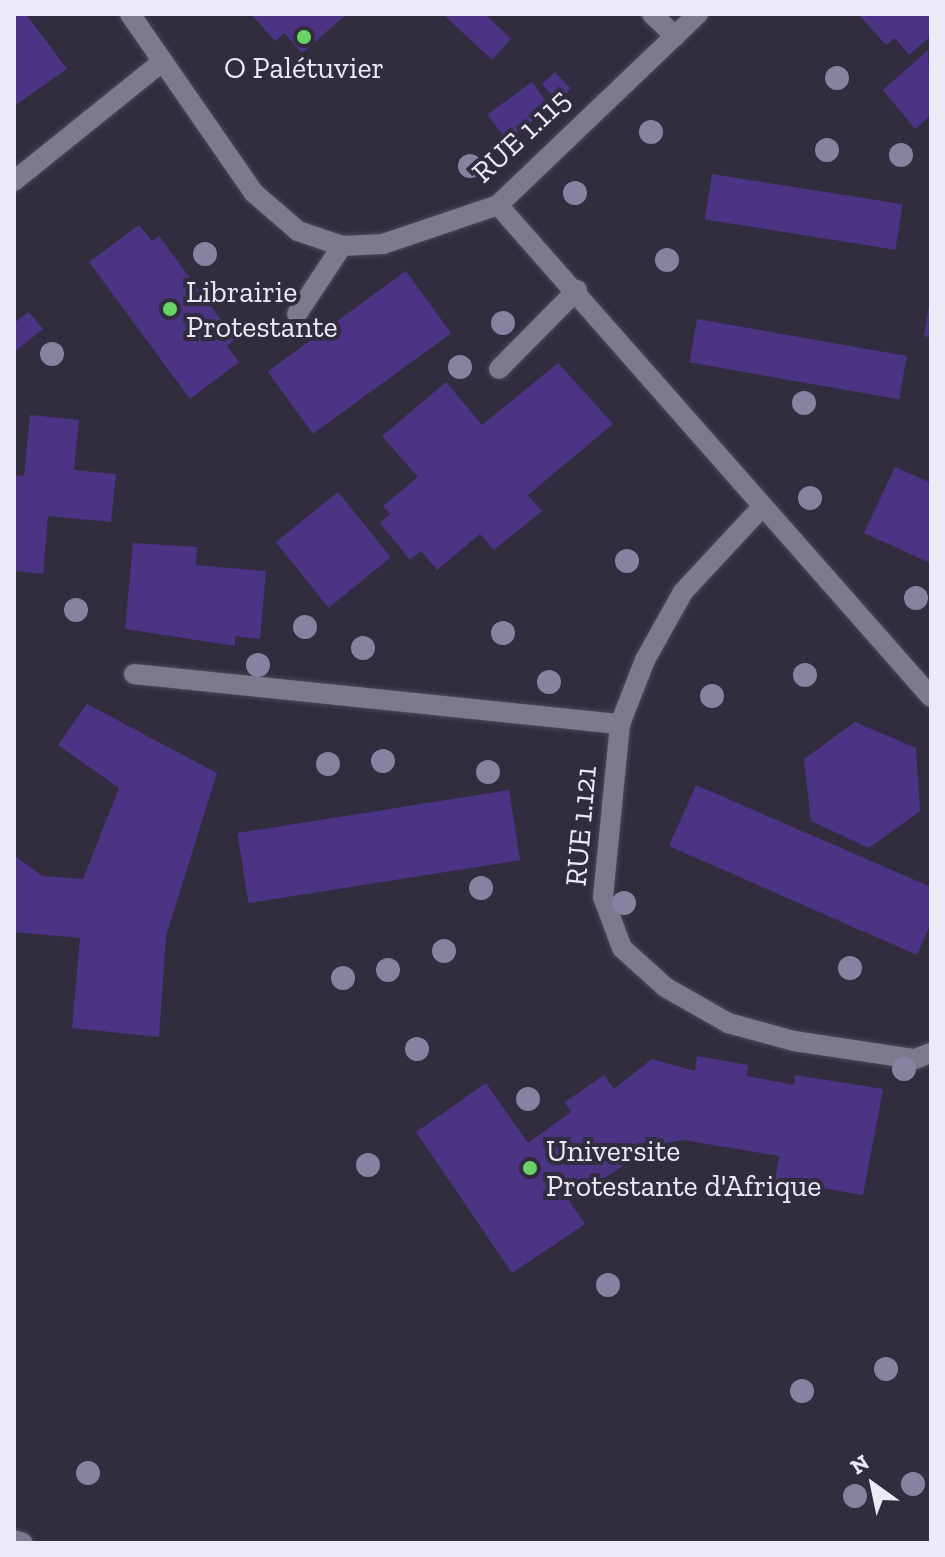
<!DOCTYPE html>
<html>
<head>
<meta charset="utf-8">
<style>
	body { margin:0 }
	#map { position:relative; width:945px; height:1557px; overflow:hidden; background:#312d3f; font-family:"Zilla Slab",serif }
	div>[style] { position:absolute }
	.building>* { inset:0; background:#4b3484; transform-origin:0 0 }
	.roads { filter:drop-shadow(0 0 2px #4c4858) drop-shadow(0 0 2px #4c4858) }
	.minor>* { height:20px; margin:-10px; padding:0 10px; transform-origin:10px; border-radius:10px; background:#7d798e }
	.trees>* { width:24px; height:24px; margin:-12px; border-radius:50%; background:#8781a2 }
	.dots>* { width:22px; height:22px; translate:-50% -50%; box-sizing:border-box; border:4px solid #312d3f; border-radius:50% }
	span { translate:-50% -50%; white-space:nowrap; text-align:center; line-height:1.15; -webkit-text-stroke:8px #312d3f; paint-order:stroke }
	.poi-label { font-size:30px; color:#eceaf6 }
	.left { translate:0 -50%; text-align:left }
	.street-label { font-size:30px; color:#eceaf6 }
	.frame { position:absolute; inset:0; border:16px solid #eceaf6; pointer-events:none }
	.north { position:absolute; left:833px; top:1445px; width:80px; height:80px; -webkit-text-stroke:6px #312d3f; paint-order:stroke; rotate:327deg; font-size:22px; font-weight:700; line-height:32px; text-align:center; color:#eceaf6 }
	.north::after { content:''; display:block; margin:auto; width:28px; height:36px; background:#eceaf6; clip-path:polygon(50% 0,100% 100%,50% 72%,0 100%) }
</style>
</head>
<body>
<div id="map">
	<div class="building">
		<div style="clip-path:polygon(14px 14px,26px 14px,67px 69px,14px 106px)"></div>
		<div style="clip-path:polygon(251px 14px,347px 14px,302px 53px,284px 33px,275px 41px)"></div>
		<div style="clip-path:polygon(443px 14px,485px 14px,511px 39px,492px 60px)"></div>
		<div style="clip-path:polygon(858px 14px,931px 14px,931px 36px,909px 55px,895px 38px,886px 45px)"></div>
		<div style="clip-path:polygon(928px 50px,931px 115px,915px 129px,883px 90px)"></div>
		<div style="left:555px;top:72px;width:23px;height:18px;rotate:47deg"></div>
		<div style="left:532px;top:82px;width:32px;height:55px;rotate:54deg"></div>
		<div style="left:712px;top:174px;width:193px;height:46px;rotate:9deg"></div>
		<div style="clip-path:polygon(139px 225px,152px 241px,159px 236px,235px 339px,227px 346px,239px 362px,190px 399px,89px 262px)"></div>
		<div style="left:406px;top:271px;width:77px;height:171px;rotate:54deg"></div>
		<div style="clip-path:polygon(929px 304px,931px 305px,931px 338px,924px 336px)"></div>
		<div style="clip-path:polygon(29px 312px,43px 329px,14px 352px,14px 323px)"></div>
		<div style="left:697px;top:319px;width:213px;height:44px;rotate:10deg"></div>
		<div style="clip-path:polygon(558px 363px,613px 424px,528px 495px,542px 511px,494px 550px,480px 534px,437px 570px,421px 551px,410px 560px,380px 523px,390px 514px,383px 506px,418px 477px,382px 436px,446px 382px,482px 425px)"></div>
		<div style="clip-path:polygon(30px 415px,79px 420px,74px 470px,116px 474px,111px 522px,48px 516px,43px 574px,14px 571px,14px 475px,24px 476px)"></div>
		<div style="clip-path:polygon(895px 467px,931px 483px,930px 563px,864px 533px)"></div>
		<div style="left:338px;top:492px;width:84px;height:80px;rotate:51deg"></div>
		<div style="clip-path:polygon(133px 543px,197px 547px,196px 565px,266px 571px,260px 639px,235px 636px,235px 646px,125px 629px)"></div>
		<div style="clip-path:polygon(87px 704px,217px 773px,166px 936px,159px 1037px,72px 1028px,80px 938px,14px 932px,14px 855px,42px 876px,83px 879px,119px 788px,58px 745px)"></div>
		<div style="clip-path:polygon(855px 722px,916px 748px,920px 811px,869px 848px,811px 821px,804px 759px)"></div>
		<div style="clip-path:polygon(696px 785px,931px 887px,931px 923px,917px 955px,669px 846px)"></div>
		<div style="left:509px;top:790px;width:71px;height:275px;rotate:81deg"></div>
		<div style="clip-path:polygon(697px 1056px,748px 1065px,747px 1076px,794px 1085px,795px 1075px,883px 1089px,863px 1195px,775px 1180px,779px 1156px,683px 1140px,655px 1145px,569px 1201px,585px 1224px,512px 1273px,416px 1132px,486px 1083px,528px 1143px,571px 1112px,565px 1102px,604px 1075px,614px 1089px,652px 1059px,695px 1071px)"></div>
	</div>
	<div class="roads">
		<div class="minor">
			<div style="left:130px;top:14px;width:218px;rotate:55.3deg"></div>
			<div style="left:254px;top:193px;width:58px;rotate:40.8deg"></div>
			<div style="left:298px;top:231px;width:46px;rotate:18.8deg"></div>
			<div style="left:342px;top:246px;width:41px;rotate:-2.8deg"></div>
			<div style="left:383px;top:244px;width:121px;rotate:-18.7deg"></div>
			<div style="left:498px;top:205px;width:277px;rotate:-43.7deg"></div>
			<div style="left:652px;top:14px;width:32px;rotate:44deg"></div>
			<div style="left:14px;top:181px;width:191px;rotate:-38.8deg"></div>
			<div style="left:498px;top:205px;width:655px;rotate:48.65deg"></div>
			<div style="left:297px;top:314px;width:82px;rotate:-56.5deg"></div>
			<div style="left:499px;top:369px;width:111px;rotate:-45.4deg"></div>
			<div style="left:761px;top:508px;width:115px;rotate:132.9deg"></div>
			<div style="left:683px;top:592px;width:78px;rotate:119.2deg"></div>
			<div style="left:645px;top:660px;width:69px;rotate:111.3deg"></div>
			<div style="left:620px;top:724px;width:174px;rotate:95.6deg"></div>
			<div style="left:603px;top:897px;width:54px;rotate:69.6deg"></div>
			<div style="left:622px;top:948px;width:58px;rotate:42.2deg"></div>
			<div style="left:665px;top:987px;width:73px;rotate:29.7deg"></div>
			<div style="left:728px;top:1023px;width:68px;rotate:15.3deg"></div>
			<div style="left:794px;top:1041px;width:122px;rotate:8.5deg"></div>
			<div style="left:915px;top:1059px;width:17px;rotate:-21deg"></div>
			<div style="left:134px;top:674px;width:489px;rotate:5.9deg"></div>
			<div style="left:14px;top:1540px;width:9px;rotate:18deg"></div>
		</div>
	</div>
	<div class="trees">
		<div style="left:837px;top:78px"></div>
		<div style="left:651px;top:132px"></div>
		<div style="left:827px;top:150px"></div>
		<div style="left:901px;top:155px"></div>
		<div style="left:470px;top:166px"></div>
		<div style="left:575px;top:193px"></div>
		<div style="left:205px;top:254px"></div>
		<div style="left:667px;top:260px"></div>
		<div style="left:503px;top:323px"></div>
		<div style="left:52px;top:354px"></div>
		<div style="left:460px;top:367px"></div>
		<div style="left:804px;top:403px"></div>
		<div style="left:810px;top:498px"></div>
		<div style="left:627px;top:561px"></div>
		<div style="left:916px;top:598px"></div>
		<div style="left:76px;top:610px"></div>
		<div style="left:305px;top:627px"></div>
		<div style="left:503px;top:633px"></div>
		<div style="left:363px;top:648px"></div>
		<div style="left:258px;top:665px"></div>
		<div style="left:805px;top:675px"></div>
		<div style="left:549px;top:682px"></div>
		<div style="left:712px;top:696px"></div>
		<div style="left:383px;top:761px"></div>
		<div style="left:328px;top:764px"></div>
		<div style="left:488px;top:772px"></div>
		<div style="left:481px;top:888px"></div>
		<div style="left:624px;top:903px"></div>
		<div style="left:444px;top:951px"></div>
		<div style="left:850px;top:968px"></div>
		<div style="left:388px;top:970px"></div>
		<div style="left:343px;top:978px"></div>
		<div style="left:417px;top:1049px"></div>
		<div style="left:904px;top:1069px"></div>
		<div style="left:528px;top:1099px"></div>
		<div style="left:368px;top:1165px"></div>
		<div style="left:608px;top:1285px"></div>
		<div style="left:886px;top:1369px"></div>
		<div style="left:802px;top:1391px"></div>
		<div style="left:88px;top:1473px"></div>
		<div style="left:913px;top:1484px"></div>
		<div style="left:855px;top:1496px"></div>
	</div>
	<div class="dots">
		<div style="left:304px;top:37px;background:#68d465"></div>
		<div style="left:170px;top:309px;background:#68d465"></div>
		<div style="left:530px;top:1168px;background:#68d465"></div>
	</div>
	<div class="poi-label">
		<span style="left:304px;top:68px">O Palétuvier</span>
		<span class="left" style="left:186px;top:309px">Librairie<br>Protestante</span>
		<span class="left" style="left:546px;top:1168px">Universite<br>Protestante d'Afrique</span>
	</div>
	<div class="street-label">
		<span style="left:521px;top:136px;rotate:-43deg">RUE 1.115</span>
		<span style="left:581px;top:826px;rotate:-85deg">RUE 1.121</span>
	</div>
	<div class="frame"></div>
	<div class="north">N</div>
</div>
</body>
</html>
